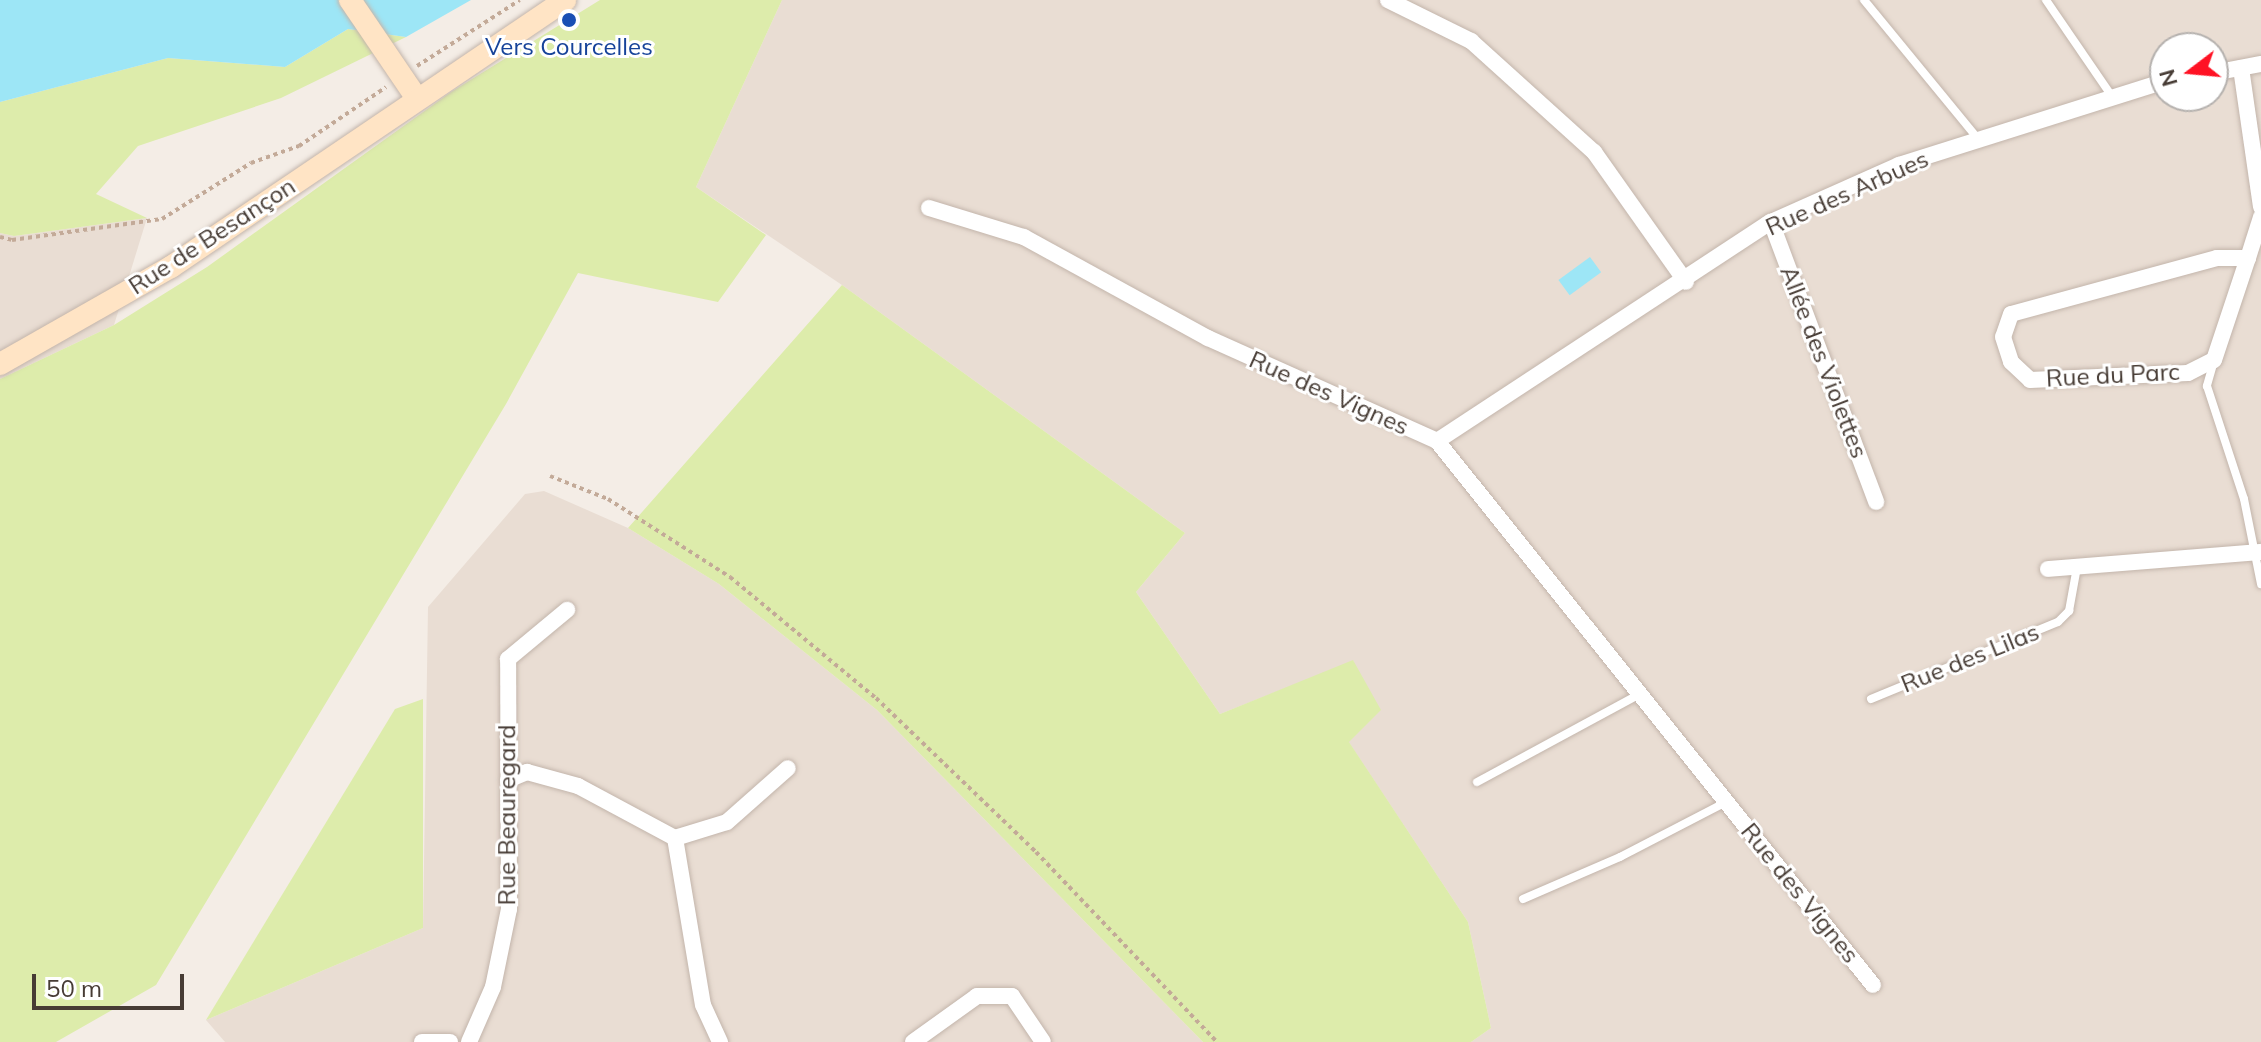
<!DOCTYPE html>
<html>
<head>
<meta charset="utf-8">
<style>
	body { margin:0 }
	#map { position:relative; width:2261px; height:1042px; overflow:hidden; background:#f4ede6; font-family:Mulish,sans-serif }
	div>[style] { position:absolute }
	.residential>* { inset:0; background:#e9ddd3 }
	.green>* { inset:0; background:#ddecab }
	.water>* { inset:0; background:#9de6f6; transform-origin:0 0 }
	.path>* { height:4px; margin-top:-2px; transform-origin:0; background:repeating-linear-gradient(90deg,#c3aa98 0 4px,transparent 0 8px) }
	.roads { filter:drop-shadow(0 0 2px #c3b5ab) drop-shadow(0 0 2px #c3b5ab) }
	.lane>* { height:8px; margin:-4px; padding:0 4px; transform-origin:4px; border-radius:4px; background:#fff }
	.street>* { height:16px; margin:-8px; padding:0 8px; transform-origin:8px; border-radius:8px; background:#fff }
	.secondary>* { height:22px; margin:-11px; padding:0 11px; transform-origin:11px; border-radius:11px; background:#ffe4c5 }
	.dots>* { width:22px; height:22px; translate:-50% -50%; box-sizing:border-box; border:4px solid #fff; border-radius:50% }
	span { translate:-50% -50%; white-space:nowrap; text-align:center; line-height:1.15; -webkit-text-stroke:6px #fff; paint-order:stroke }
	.transit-label { font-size:24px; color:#164399 }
	.street-label { font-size:24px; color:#473c35 }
	.north { position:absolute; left:2149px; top:32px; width:80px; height:80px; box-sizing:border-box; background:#fff; border:2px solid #b5b1ae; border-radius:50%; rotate:254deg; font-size:22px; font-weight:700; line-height:32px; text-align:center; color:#473c35 }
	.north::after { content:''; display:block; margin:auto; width:28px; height:36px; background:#ff1224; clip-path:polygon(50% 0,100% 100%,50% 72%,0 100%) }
	.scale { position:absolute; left:32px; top:974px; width:152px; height:36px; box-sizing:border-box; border:4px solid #473c35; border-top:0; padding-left:10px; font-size:24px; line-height:28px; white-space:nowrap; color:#473c35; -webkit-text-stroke:6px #fff; paint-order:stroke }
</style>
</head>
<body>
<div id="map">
	<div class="residential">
		<div style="clip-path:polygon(evenodd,782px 0,2261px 0,2261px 1042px,1471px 1042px,1491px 1028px,1468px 922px,1348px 741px,1354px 661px,1220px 714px,1136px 592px,1185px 533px,842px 285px,696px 187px,782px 0,2165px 48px,2213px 48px,2213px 96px,2165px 96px,2165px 48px)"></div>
		<div style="clip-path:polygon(147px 218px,114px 325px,0 379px,0 233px,14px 236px)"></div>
		<div style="clip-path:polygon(544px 491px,628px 528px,719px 584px,877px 710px,1203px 1042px,225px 1042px,206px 1020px,423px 928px,428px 607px,525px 494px)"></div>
	</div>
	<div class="green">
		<div style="clip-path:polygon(600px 0,782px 0,696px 187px,766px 235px,718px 302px,578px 273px,506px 404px,156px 985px,56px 1042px,0 1042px,0 379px,114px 325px,207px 267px,451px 92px)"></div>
		<div style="clip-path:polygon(348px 29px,406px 37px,281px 98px,138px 146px,96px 194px,147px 218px,14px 236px,0 233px,0 102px,168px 58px,285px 67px)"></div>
		<div style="clip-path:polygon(842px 285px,1185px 533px,1136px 592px,1220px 714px,1353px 660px,1381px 710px,1349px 742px,1468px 922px,1491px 1028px,1471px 1042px,1203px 1042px,877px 710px,719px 584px,628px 528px)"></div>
		<div style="clip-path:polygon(423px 699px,423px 928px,206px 1020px,395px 709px)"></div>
	</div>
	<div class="water">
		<div style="clip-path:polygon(0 0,471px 0,406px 37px,348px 29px,285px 67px,168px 58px,0 102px)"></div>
		<div style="left:1590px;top:257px;width:19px;height:39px;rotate:54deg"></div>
	</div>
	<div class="path">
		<div style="left:417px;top:66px;width:122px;rotate:-32.7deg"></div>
		<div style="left:0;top:237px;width:12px;rotate:14deg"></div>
		<div style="left:12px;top:240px;width:151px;rotate:-8deg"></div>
		<div style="left:162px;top:219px;width:105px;rotate:-32.2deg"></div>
		<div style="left:251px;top:163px;width:51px;rotate:-19.5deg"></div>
		<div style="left:299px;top:146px;width:105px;rotate:-34.1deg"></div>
		<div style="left:550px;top:476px;width:62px;rotate:21.6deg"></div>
		<div style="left:608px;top:499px;width:145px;rotate:32.6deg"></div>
		<div style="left:730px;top:577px;width:190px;rotate:39.7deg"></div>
		<div style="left:876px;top:698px;width:222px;rotate:43.9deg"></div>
		<div style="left:1036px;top:852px;width:262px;rotate:46.4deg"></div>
	</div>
	<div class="roads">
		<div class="lane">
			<div style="left:1864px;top:0;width:180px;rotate:50.6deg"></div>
			<div style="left:2046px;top:0;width:115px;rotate:55.6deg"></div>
			<div style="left:2214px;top:361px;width:26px;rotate:106deg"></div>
			<div style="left:2207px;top:386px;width:119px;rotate:71.9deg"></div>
			<div style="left:2244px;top:499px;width:87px;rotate:78.7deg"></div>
			<div style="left:1871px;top:699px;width:202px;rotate:-22.4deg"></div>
			<div style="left:2058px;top:622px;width:16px;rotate:-45deg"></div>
			<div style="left:2069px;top:611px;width:45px;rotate:-79.7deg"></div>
			<div style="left:1477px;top:782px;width:185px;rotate:-28.4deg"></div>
			<div style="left:1523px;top:899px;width:106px;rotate:-23.4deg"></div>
			<div style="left:1620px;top:857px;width:119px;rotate:-27.4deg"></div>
		</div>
		<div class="street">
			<div style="left:1388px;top:0;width:93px;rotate:26.3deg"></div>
			<div style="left:1471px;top:41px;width:166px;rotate:42.1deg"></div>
			<div style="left:1594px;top:152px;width:159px;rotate:54.7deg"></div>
			<div style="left:2241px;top:68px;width:140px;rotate:81.8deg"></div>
			<div style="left:2213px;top:73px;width:49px;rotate:-10.6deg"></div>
			<div style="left:929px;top:208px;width:99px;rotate:17deg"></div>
			<div style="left:1024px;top:237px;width:210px;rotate:28.8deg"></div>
			<div style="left:1208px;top:338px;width:251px;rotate:24.2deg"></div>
			<div style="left:1437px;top:441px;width:697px;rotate:51.29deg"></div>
			<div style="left:1771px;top:222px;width:299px;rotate:69.4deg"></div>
			<div style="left:2248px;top:258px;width:31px;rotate:180deg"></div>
			<div style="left:2217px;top:258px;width:213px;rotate:164.8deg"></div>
			<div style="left:2011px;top:314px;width:24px;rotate:109deg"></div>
			<div style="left:2003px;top:337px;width:26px;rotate:72deg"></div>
			<div style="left:2011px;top:362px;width:26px;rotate:43deg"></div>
			<div style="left:2030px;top:380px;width:158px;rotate:-2.5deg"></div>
			<div style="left:2188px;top:373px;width:29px;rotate:-27deg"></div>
			<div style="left:2214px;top:360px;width:108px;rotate:-71.6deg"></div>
			<div style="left:2248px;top:258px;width:43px;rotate:-72.4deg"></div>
			<div style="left:1437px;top:441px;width:399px;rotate:-33.3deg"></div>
			<div style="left:1771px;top:222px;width:140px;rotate:-24deg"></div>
			<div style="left:1899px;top:165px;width:279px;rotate:-17.5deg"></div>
			<div style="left:2048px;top:569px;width:214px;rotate:-4.6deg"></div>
			<div style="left:508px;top:780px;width:21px;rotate:-23deg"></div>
			<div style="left:527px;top:772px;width:53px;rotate:15.4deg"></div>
			<div style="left:578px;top:786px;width:110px;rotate:28.2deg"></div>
			<div style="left:675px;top:838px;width:169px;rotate:80.5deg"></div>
			<div style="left:703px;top:1005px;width:41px;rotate:65.3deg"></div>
			<div style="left:675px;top:838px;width:54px;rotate:-17.1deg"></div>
			<div style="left:727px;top:822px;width:81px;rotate:-41.5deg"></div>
			<div style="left:422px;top:1042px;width:28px"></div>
			<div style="left:469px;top:1042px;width:60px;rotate:-66.4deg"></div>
			<div style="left:493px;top:987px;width:80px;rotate:-78.4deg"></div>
			<div style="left:509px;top:909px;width:250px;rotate:-90.2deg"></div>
			<div style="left:508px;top:659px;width:77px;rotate:-39.7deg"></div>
			<div style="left:913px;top:1042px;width:79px;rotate:-35.7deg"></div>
			<div style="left:977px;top:996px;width:35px"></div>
			<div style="left:1012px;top:996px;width:55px;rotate:56deg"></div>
		</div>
		<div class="secondary">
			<div style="left:350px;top:0;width:117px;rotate:55.8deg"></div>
			<div style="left:0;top:364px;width:197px;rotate:-29.6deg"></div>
			<div style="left:171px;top:267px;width:476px;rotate:-34.1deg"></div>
		</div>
	</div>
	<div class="dots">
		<div style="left:569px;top:20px;background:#1a4fb4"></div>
	</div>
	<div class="transit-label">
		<span style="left:569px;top:47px">Vers Courcelles</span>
	</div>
	<div class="street-label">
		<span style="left:1847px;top:193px;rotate:-24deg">Rue des Arbues</span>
		<span style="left:212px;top:236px;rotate:-33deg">Rue de Besançon</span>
		<span style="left:1824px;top:362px;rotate:69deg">Allée des Violettes</span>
		<span style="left:2113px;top:375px;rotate:-3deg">Rue du Parc</span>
		<span style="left:1329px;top:393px;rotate:24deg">Rue des Vignes</span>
		<span style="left:1970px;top:658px;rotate:-22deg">Rue des Lilas</span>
		<span style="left:507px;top:815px;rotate:-90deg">Rue Beauregard</span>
		<span style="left:1800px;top:893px;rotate:51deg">Rue des Vignes</span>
	</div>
	<div class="north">N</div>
	<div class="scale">50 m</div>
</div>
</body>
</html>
